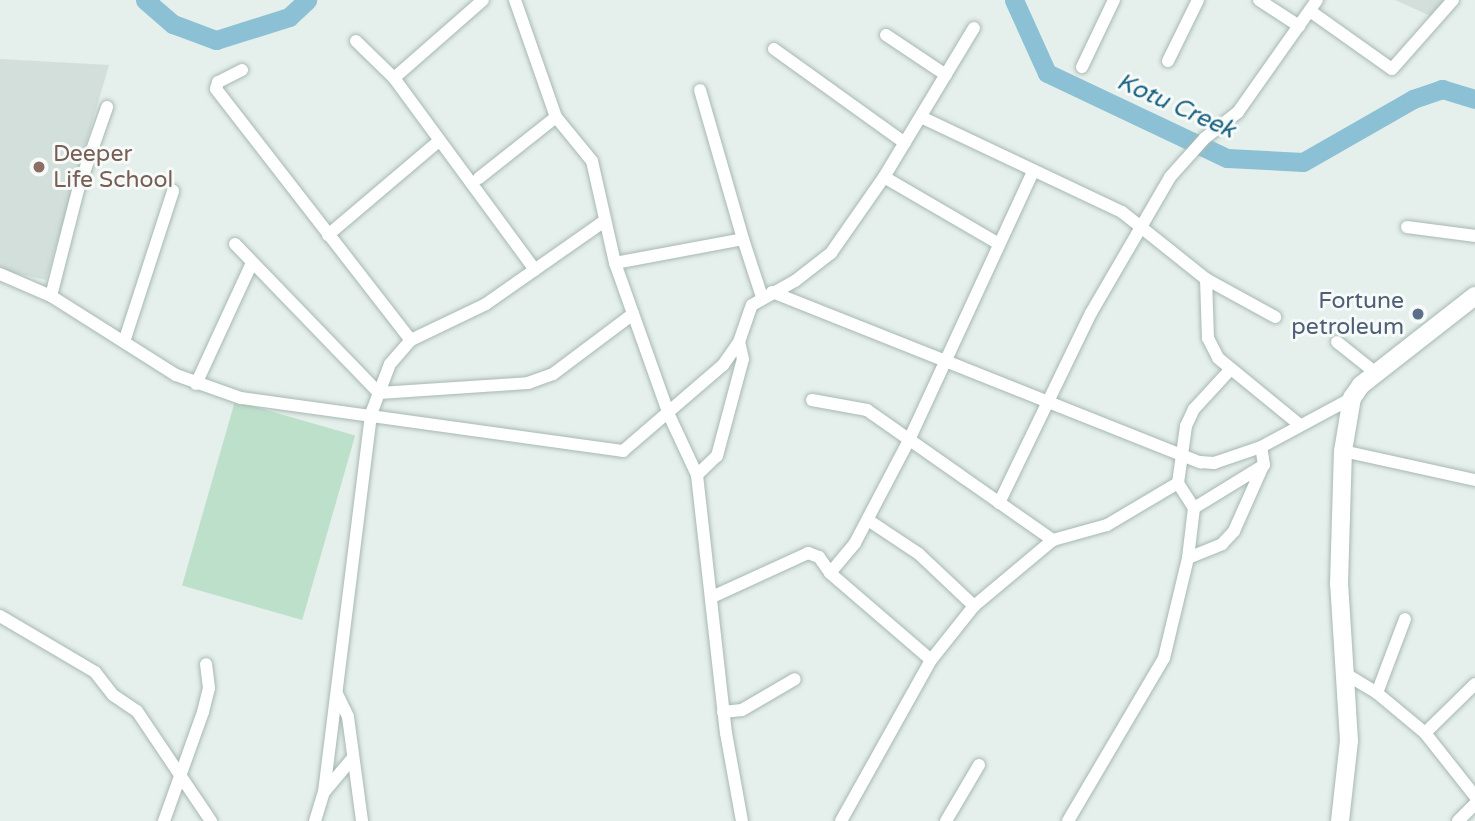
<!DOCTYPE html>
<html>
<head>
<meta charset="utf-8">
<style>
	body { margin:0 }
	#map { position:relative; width:1475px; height:821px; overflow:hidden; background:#e5efeb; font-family:"Varela Round",sans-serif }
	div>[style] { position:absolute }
	.built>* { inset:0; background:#d3dfdb }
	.green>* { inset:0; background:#bde0cb; transform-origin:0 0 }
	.river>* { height:19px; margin:-9.5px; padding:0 9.5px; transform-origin:9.5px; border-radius:9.5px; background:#8bc0d5 }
	.roads { filter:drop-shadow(0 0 2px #a7b8b3) drop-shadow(0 0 2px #a7b8b3) }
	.street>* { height:12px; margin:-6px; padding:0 6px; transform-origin:6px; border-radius:6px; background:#fff }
	.secondary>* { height:18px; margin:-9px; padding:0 9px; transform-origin:9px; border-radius:9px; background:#fff }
	.dots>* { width:19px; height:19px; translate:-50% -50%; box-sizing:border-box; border:4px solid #f6fbf9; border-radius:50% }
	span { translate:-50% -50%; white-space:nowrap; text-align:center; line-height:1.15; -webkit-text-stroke:6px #f6fbf9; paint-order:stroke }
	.education-label { font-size:23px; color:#785e54 }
	.left { translate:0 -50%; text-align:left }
	.service-label { font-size:23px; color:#4e5e75 }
	.right { translate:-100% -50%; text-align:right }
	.water-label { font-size:24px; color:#196181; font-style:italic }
</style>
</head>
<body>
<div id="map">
	<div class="built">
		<div style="clip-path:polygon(1395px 0,1447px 0,1437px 19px)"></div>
		<div style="clip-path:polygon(0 59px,109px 65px,46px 280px,0 270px)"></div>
	</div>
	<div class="green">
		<div style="left:235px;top:401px;width:125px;height:192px;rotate:16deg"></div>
	</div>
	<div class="river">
		<div style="left:145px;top:0;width:37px;rotate:41deg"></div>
		<div style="left:173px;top:24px;width:46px;rotate:20.4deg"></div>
		<div style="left:216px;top:40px;width:77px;rotate:-17.5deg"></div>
		<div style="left:289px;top:17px;width:25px;rotate:-43deg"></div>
		<div style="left:1014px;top:0;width:80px;rotate:65.7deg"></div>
		<div style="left:1047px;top:73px;width:199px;rotate:25.3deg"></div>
		<div style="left:1227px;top:158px;width:76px;rotate:3deg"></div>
		<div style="left:1303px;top:162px;width:127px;rotate:-29.8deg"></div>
		<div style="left:1413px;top:99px;width:31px;rotate:-19deg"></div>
		<div style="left:1442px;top:89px;width:34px;rotate:17deg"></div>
	</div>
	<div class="roads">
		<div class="street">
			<div style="left:515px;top:0;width:124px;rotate:70.7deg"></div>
			<div style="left:556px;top:117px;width:57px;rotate:50.7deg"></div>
			<div style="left:592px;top:161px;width:105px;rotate:77.3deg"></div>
			<div style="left:615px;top:263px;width:161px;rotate:70.4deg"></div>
			<div style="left:669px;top:415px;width:66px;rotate:65deg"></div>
			<div style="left:697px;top:475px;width:260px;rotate:83.6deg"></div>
			<div style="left:726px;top:733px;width:89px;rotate:79.7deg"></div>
			<div style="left:1259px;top:0;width:48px;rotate:33deg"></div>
			<div style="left:1310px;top:11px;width:100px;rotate:35.3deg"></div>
			<div style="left:1392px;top:69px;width:92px;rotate:-48.5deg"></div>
			<div style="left:886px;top:35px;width:72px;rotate:33.7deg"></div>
			<div style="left:356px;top:41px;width:53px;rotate:44.2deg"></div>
			<div style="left:394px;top:78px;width:238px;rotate:53.7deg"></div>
			<div style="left:774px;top:49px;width:161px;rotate:35.7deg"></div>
			<div style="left:1168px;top:61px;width:68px;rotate:-63.8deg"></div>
			<div style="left:1082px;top:67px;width:74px;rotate:-64.5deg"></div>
			<div style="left:242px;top:70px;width:27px;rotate:153deg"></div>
			<div style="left:218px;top:82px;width:7px;rotate:106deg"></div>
			<div style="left:216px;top:89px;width:318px;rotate:52.2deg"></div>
			<div style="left:394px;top:78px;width:118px;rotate:-41.2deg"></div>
			<div style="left:921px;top:117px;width:222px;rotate:25.3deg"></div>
			<div style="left:1122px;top:212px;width:107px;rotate:38.6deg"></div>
			<div style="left:1206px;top:279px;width:79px;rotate:28.8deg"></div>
			<div style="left:884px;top:177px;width:133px;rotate:30.2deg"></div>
			<div style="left:479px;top:178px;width:98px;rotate:-38.4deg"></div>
			<div style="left:1407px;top:227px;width:69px;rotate:7.5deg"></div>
			<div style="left:328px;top:235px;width:145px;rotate:-40.3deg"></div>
			<div style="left:743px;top:239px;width:61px;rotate:71.9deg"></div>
			<div style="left:235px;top:244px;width:207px;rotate:46deg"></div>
			<div style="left:379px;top:393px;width:149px;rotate:-3.8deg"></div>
			<div style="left:528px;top:383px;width:27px;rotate:-20deg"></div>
			<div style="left:553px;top:374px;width:100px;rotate:-36.9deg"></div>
			<div style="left:615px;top:263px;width:130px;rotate:-10.6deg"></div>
			<div style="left:743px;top:239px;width:155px;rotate:-106.1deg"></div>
			<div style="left:0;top:274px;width:56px;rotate:23.3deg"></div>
			<div style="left:51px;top:296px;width:148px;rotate:32.3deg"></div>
			<div style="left:176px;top:375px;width:69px;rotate:19.5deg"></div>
			<div style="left:241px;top:398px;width:386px;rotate:7.9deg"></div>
			<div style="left:623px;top:451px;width:132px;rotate:-40.7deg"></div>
			<div style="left:723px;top:365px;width:28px;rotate:-55deg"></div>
			<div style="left:739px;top:342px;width:39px;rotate:-71deg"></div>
			<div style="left:752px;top:305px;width:49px;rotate:-29.2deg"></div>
			<div style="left:795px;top:281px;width:46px;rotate:-37.9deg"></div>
			<div style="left:831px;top:253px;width:93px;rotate:-55.1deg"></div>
			<div style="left:884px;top:177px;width:174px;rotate:-58.9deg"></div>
			<div style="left:1206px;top:279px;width:59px;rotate:88.1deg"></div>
			<div style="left:1208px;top:338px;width:22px;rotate:63deg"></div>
			<div style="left:1218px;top:358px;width:106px;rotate:39.3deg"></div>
			<div style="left:772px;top:292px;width:461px;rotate:21.7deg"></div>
			<div style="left:1200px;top:462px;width:14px;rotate:4deg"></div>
			<div style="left:1214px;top:463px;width:50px;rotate:-18.8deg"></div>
			<div style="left:51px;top:296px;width:109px;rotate:-75.7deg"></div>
			<div style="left:78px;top:190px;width:88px;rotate:-70.7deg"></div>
			<div style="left:124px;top:342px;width:159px;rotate:-72deg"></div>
			<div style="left:1337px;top:342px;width:50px;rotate:38.5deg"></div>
			<div style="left:196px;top:384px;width:133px;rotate:-65.2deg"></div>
			<div style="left:812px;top:400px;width:56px;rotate:10.3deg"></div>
			<div style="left:867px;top:410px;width:227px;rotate:35deg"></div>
			<div style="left:1343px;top:451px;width:135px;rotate:12.4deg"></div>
			<div style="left:697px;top:475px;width:28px;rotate:-44deg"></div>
			<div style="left:717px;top:456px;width:100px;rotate:-75deg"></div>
			<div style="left:743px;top:359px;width:17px;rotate:-103deg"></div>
			<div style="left:999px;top:503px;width:211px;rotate:-64.2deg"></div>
			<div style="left:1091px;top:313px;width:157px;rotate:-59.8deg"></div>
			<div style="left:1170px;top:177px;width:52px;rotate:-48.1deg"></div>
			<div style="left:1205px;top:138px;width:42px;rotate:-38.2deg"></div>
			<div style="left:1238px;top:112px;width:137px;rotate:-54.8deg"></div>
			<div style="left:1194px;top:508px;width:82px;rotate:-31.6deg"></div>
			<div style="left:1264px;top:465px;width:18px;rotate:-99deg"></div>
			<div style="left:1261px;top:447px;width:103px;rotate:-28.3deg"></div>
			<div style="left:868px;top:520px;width:61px;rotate:33.7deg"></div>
			<div style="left:919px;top:554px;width:76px;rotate:43.4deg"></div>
			<div style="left:1188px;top:558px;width:37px;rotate:-22deg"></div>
			<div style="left:1222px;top:544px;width:18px;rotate:-47deg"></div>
			<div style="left:1234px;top:531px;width:71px;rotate:-66deg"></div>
			<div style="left:830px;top:573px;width:133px;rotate:40.7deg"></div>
			<div style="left:712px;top:597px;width:106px;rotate:-24.6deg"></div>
			<div style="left:808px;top:553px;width:12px;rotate:20deg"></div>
			<div style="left:819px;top:557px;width:19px;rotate:55deg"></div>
			<div style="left:830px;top:573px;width:39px;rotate:-50deg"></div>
			<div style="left:855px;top:543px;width:116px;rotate:-62.3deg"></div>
			<div style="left:909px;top:440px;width:295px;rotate:-65.2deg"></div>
			<div style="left:0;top:616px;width:110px;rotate:30.5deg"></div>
			<div style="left:95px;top:672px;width:29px;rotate:52deg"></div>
			<div style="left:113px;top:695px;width:29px;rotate:34deg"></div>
			<div style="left:137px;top:711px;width:133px;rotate:56.1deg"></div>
			<div style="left:1344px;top:673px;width:39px;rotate:31deg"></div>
			<div style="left:1377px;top:693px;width:62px;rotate:39.8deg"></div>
			<div style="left:1425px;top:733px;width:80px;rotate:51.6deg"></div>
			<div style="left:1377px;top:693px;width:79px;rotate:-69.3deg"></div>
			<div style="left:337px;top:694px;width:25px;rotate:64deg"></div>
			<div style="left:348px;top:717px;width:105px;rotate:82.3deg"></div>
			<div style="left:723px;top:712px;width:19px;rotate:-6deg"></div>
			<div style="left:742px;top:710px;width:61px;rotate:-30.3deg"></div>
			<div style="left:1425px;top:733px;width:70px;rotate:-44.4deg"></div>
			<div style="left:324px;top:792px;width:381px;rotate:-82.9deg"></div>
			<div style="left:371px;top:414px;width:53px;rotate:-69.2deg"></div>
			<div style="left:390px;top:364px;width:32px;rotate:-49deg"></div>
			<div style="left:411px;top:340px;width:83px;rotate:-25.6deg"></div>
			<div style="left:486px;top:304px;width:143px;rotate:-35deg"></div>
			<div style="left:164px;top:821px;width:116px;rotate:-70.3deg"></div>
			<div style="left:203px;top:712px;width:25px;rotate:-76deg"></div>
			<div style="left:209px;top:688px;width:24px;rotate:-97deg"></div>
			<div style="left:315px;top:821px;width:30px;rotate:-73deg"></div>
			<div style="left:324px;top:792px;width:43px;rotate:-49.7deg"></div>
			<div style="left:841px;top:821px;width:184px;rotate:-60.8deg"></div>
			<div style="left:931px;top:660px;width:69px;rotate:-51.5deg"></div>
			<div style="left:974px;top:606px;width:103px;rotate:-39.9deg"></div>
			<div style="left:1053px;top:540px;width:56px;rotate:-15.5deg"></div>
			<div style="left:1107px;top:525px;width:82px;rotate:-30.6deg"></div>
			<div style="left:946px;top:821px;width:65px;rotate:-59.5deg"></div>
			<div style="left:1068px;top:821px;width:189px;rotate:-59.5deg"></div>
			<div style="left:1164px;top:658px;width:103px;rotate:-76.5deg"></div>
			<div style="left:1188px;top:558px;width:50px;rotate:-83.2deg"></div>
			<div style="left:1194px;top:508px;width:30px;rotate:-123deg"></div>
			<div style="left:1178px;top:483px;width:58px;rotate:-82deg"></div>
			<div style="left:1186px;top:426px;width:19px;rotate:-65deg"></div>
			<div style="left:1194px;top:409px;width:53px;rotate:-47.3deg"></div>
			<div style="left:1458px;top:821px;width:24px;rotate:-45deg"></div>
		</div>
		<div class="secondary">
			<div style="left:1340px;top:821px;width:81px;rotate:-83.6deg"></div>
			<div style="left:1349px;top:741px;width:157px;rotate:-93.6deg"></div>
			<div style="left:1339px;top:584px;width:133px;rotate:-88.3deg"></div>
			<div style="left:1343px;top:451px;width:54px;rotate:-80.4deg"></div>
			<div style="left:1352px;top:398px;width:16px;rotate:-55deg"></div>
			<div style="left:1361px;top:385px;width:145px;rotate:-38deg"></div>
		</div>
	</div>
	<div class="dots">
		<div style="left:39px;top:167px;background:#8d6e63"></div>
		<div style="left:1418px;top:314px;background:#5c6f8a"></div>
	</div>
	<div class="education-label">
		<span class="left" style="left:53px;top:167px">Deeper<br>Life School</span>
	</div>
	<div class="service-label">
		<span class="right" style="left:1404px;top:314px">Fortune<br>petroleum</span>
	</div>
	<div class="water-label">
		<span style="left:1176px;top:106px;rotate:24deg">Kotu Creek</span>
	</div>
</div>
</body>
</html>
